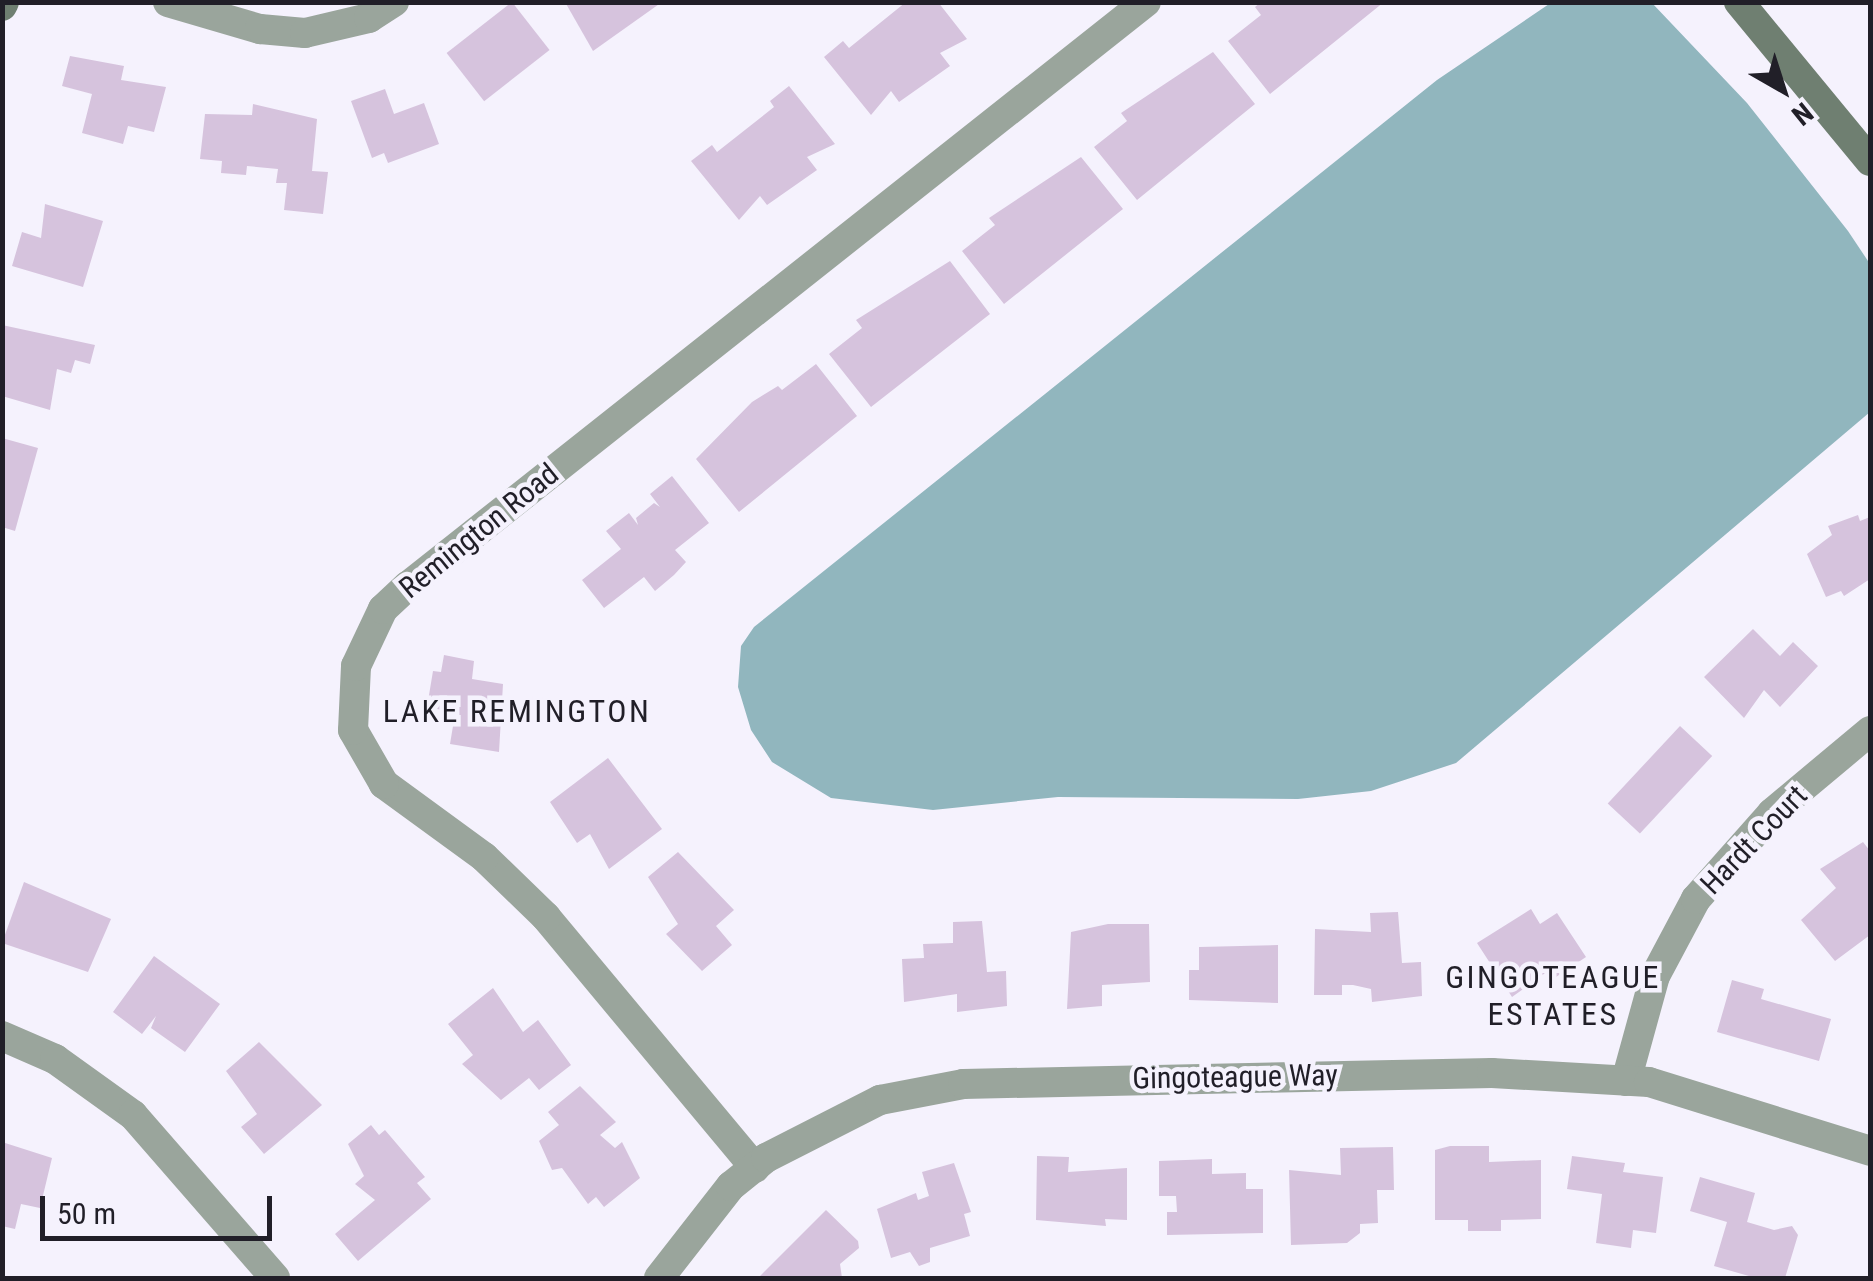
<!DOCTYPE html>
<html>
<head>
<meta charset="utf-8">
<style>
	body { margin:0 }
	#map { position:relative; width:1873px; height:1281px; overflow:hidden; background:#f5f2fd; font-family:"Roboto Condensed",sans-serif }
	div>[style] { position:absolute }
	.water>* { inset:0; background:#91b6be }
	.building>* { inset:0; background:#d6c3dd; transform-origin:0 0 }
	.street>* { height:30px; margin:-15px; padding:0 15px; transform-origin:15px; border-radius:15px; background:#9aa59c }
	.secondary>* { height:30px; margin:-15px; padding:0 15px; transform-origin:15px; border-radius:15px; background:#6f7f71 }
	span { translate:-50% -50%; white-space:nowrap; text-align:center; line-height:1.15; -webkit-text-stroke:9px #f5f2fd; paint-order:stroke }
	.street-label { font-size:30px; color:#211f28 }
	.neighbourhood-label { font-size:32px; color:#211f28; letter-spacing:2.5px }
	.frame { position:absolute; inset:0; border:5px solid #211f28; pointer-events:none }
	.north { position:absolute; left:1733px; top:40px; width:100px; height:100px; -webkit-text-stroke:8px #f5f2fd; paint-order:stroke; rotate:141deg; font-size:28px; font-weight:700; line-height:40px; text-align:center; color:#211f28 }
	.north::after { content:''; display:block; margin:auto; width:35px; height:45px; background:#211f28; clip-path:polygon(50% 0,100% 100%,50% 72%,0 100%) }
	.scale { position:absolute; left:40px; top:1196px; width:232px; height:45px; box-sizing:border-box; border:5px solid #211f28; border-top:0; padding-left:12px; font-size:30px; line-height:35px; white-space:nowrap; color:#211f28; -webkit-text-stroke:8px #f5f2fd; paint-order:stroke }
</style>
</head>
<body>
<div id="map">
	<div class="water">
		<div style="clip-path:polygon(1552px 2px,1652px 3px,1747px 103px,1848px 231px,1870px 264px,1870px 412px,1456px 763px,1371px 791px,1298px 799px,1058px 797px,933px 810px,831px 798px,772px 762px,751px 730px,738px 687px,741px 646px,754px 627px,1437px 80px)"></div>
	</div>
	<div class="building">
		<div style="left:512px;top:2px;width:61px;height:83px;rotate:52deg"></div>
		<div style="clip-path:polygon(565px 2px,662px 2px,593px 51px)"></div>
		<div style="clip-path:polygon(906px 2px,938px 2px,967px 39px,940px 53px,950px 66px,899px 102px,891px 91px,871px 115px,824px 57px,843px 41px,849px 48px)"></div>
		<div style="clip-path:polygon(1261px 2px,1384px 2px,1270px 94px,1228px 41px,1261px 15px,1255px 7px)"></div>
		<div style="clip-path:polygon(1213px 52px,1255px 104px,1137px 200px,1094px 147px,1127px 121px,1121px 113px)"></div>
		<div style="clip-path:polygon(70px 56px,124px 66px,121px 80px,166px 87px,154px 132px,128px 126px,123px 144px,82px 133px,92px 94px,62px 86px)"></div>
		<div style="clip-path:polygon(789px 86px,835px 144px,807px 157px,817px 170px,767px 205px,760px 196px,739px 220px,691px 161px,712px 145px,717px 152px,774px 107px,770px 101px)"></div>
		<div style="clip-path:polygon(385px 89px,394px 114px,424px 103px,439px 144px,388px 163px,384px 153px,372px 158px,351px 101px)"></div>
		<div style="clip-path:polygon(253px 104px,317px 119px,312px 171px,328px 172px,323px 214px,284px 210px,287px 183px,276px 183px,278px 169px,247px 166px,246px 175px,221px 173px,222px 161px,200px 159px,205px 114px,252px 115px)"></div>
		<div style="clip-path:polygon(1081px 157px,1123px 209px,1004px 304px,962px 251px,995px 225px,989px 218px)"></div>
		<div style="clip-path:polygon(45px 204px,103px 221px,83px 287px,12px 266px,22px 232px,41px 238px)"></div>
		<div style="clip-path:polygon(950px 261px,990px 314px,871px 407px,829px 354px,862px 328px,856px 320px)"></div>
		<div style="clip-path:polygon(2px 325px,95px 345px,90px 364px,75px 360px,71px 373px,57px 369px,50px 410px,2px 396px)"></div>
		<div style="clip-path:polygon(816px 364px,857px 416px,739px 512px,696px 459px,752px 402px,778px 386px,782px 390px)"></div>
		<div style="clip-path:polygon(2px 438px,38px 448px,15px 531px,2px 527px)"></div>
		<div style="clip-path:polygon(672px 476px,709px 523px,675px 550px,686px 562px,674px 575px,655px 591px,644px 577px,604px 608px,582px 580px,621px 549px,606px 531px,629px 513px,638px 525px,636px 518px,654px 503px,660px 507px,650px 494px)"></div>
		<div style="clip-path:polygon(1858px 515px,1860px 521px,1870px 517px,1870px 579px,1844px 596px,1841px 591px,1826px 597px,1807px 554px,1832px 535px,1828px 526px)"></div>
		<div style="clip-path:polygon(1753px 629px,1780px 656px,1793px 642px,1818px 666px,1780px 707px,1764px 690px,1744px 718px,1704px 677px)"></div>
		<div style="clip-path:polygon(444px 655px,474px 661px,472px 679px,503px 684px,499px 752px,450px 744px,453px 726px,440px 724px,442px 710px,427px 707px,433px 671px,441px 672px)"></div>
		<div style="left:1680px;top:726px;width:44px;height:106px;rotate:43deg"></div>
		<div style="clip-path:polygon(608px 758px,662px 829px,609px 869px,590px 834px,577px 843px,550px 802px)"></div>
		<div style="clip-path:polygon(1863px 842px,1870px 851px,1870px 935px,1835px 961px,1801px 920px,1836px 888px,1820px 869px)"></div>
		<div style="clip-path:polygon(678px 852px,734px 910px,716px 926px,732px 945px,702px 971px,666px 934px,678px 924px,648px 877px)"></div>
		<div style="clip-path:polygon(24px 882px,111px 919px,88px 972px,2px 943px)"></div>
		<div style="clip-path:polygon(1531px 909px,1540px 924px,1557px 913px,1586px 957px,1553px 979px,1548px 971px,1512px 997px,1477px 943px)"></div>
		<div style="clip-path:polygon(1398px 912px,1402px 963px,1421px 962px,1422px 996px,1372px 1002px,1371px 989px,1353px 985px,1342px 985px,1342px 995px,1314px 995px,1315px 929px,1371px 932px,1370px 913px)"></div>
		<div style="clip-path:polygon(982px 921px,987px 972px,1006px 971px,1007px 1006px,957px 1012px,957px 994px,904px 1002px,902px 959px,924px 958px,923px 944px,953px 943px,953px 922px)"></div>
		<div style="clip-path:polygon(1108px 924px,1149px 924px,1150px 982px,1102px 985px,1102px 1006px,1067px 1009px,1071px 932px)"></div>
		<div style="clip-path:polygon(1278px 945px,1278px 1003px,1189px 1000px,1189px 970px,1199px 970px,1199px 947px)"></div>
		<div style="clip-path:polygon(154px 956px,220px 1004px,185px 1052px,151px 1028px,156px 1016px,142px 1034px,113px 1012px)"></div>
		<div style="clip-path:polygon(1732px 980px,1764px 989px,1761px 999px,1831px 1019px,1819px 1061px,1717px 1032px)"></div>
		<div style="clip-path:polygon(493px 988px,523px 1032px,538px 1020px,571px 1065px,539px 1090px,529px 1078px,501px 1100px,462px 1064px,473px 1055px,448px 1024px)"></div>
		<div style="clip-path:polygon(259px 1042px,322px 1105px,264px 1154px,241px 1127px,257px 1114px,226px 1071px)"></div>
		<div style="clip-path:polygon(580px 1086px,616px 1122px,600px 1135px,615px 1148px,622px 1142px,640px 1178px,604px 1207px,596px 1197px,588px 1204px,562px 1168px,552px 1170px,539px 1141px,559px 1125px,548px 1112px)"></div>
		<div style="clip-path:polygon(371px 1125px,379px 1135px,385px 1130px,425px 1177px,417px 1183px,431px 1199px,358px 1261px,335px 1234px,375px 1200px,355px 1184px,364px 1176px,348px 1144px)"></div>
		<div style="clip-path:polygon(2px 1142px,52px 1158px,40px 1208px,21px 1204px,15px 1229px,2px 1226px)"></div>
		<div style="clip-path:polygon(1450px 1146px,1489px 1146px,1489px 1162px,1541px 1160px,1541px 1219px,1501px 1220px,1501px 1231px,1468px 1231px,1468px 1220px,1435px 1220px,1435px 1150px)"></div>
		<div style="clip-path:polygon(1393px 1147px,1394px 1190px,1377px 1190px,1378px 1223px,1360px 1224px,1360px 1233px,1347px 1243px,1291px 1245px,1289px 1170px,1341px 1175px,1340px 1148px)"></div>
		<div style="clip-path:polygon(1037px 1156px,1069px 1157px,1068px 1172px,1127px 1168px,1127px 1220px,1105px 1219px,1106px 1226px,1036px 1220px)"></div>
		<div style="clip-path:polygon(1572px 1156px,1625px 1163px,1623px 1172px,1663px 1177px,1656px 1233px,1633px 1230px,1631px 1248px,1596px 1243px,1602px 1194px,1567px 1189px)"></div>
		<div style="clip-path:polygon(1212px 1159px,1212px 1174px,1246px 1173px,1246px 1189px,1263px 1189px,1263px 1233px,1167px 1235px,1167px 1212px,1177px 1212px,1176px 1196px,1159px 1196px,1159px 1161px)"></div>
		<div style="clip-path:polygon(954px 1163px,971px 1212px,964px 1214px,970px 1236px,930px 1248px,930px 1262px,919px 1266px,910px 1252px,891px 1258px,877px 1209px,916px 1193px,918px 1200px,929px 1196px,922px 1172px)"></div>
		<div style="clip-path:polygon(1700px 1177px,1755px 1193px,1747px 1222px,1774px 1230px,1792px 1226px,1798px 1235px,1785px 1278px,1756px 1278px,1714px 1266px,1727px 1222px,1690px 1211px)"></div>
		<div style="clip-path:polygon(826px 1210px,858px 1241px,859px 1248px,840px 1264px,842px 1278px,758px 1278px)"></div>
	</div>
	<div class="street">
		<div style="left:168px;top:2px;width:96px;rotate:16.4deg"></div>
		<div style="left:260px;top:29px;width:45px;rotate:5.1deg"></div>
		<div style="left:305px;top:33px;width:66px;rotate:-13.2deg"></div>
		<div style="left:369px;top:18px;width:30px;rotate:-33deg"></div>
		<div style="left:2px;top:1036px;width:58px;rotate:23.5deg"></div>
		<div style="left:55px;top:1059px;width:96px;rotate:35.7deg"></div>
		<div style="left:133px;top:1115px;width:216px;rotate:48.9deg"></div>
		<div style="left:1626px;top:1081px;width:109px;rotate:-74.6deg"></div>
		<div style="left:1655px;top:976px;width:87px;rotate:-62deg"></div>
		<div style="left:1696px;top:899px;width:115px;rotate:-48.5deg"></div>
		<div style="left:1772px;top:813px;width:128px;rotate:-39.9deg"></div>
		<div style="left:755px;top:1168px;width:327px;rotate:-129.8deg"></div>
		<div style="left:546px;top:917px;width:86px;rotate:-135.9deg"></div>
		<div style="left:484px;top:857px;width:124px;rotate:-143.9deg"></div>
		<div style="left:384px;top:784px;width:62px;rotate:-119.9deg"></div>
		<div style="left:353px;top:730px;width:64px;rotate:-87.3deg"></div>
		<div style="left:356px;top:666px;width:63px;rotate:-64.7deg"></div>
		<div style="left:383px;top:609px;width:34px;rotate:-43deg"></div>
		<div style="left:408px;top:586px;width:941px;rotate:-38.36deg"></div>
		<div style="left:659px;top:1278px;width:117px;rotate:-52deg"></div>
		<div style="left:731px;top:1186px;width:45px;rotate:-38.7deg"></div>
		<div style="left:766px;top:1158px;width:128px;rotate:-27deg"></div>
		<div style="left:880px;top:1100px;width:85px;rotate:-10.9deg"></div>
		<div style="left:963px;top:1084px;width:529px;rotate:-1.19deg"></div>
		<div style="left:1492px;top:1073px;width:157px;rotate:3.3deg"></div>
		<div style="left:1649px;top:1082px;width:232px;rotate:17.3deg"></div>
	</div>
	<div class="secondary">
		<div style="left:1739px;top:2px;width:206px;rotate:50.5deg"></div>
		<div style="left:2px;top:6px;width:4px;rotate:-63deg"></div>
	</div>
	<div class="street-label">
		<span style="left:479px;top:531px;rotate:-39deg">Remington Road</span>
		<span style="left:1754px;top:840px;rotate:-46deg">Hardt Court</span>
		<span style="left:1235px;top:1077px;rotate:-1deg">Gingoteague Way</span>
	</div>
	<div class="neighbourhood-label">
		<span style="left:517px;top:711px">LAKE REMINGTON</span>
		<span style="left:1553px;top:996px">GINGOTEAGUE<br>ESTATES</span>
	</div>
	<div class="frame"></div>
	<div class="north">N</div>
	<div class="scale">50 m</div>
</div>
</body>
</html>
